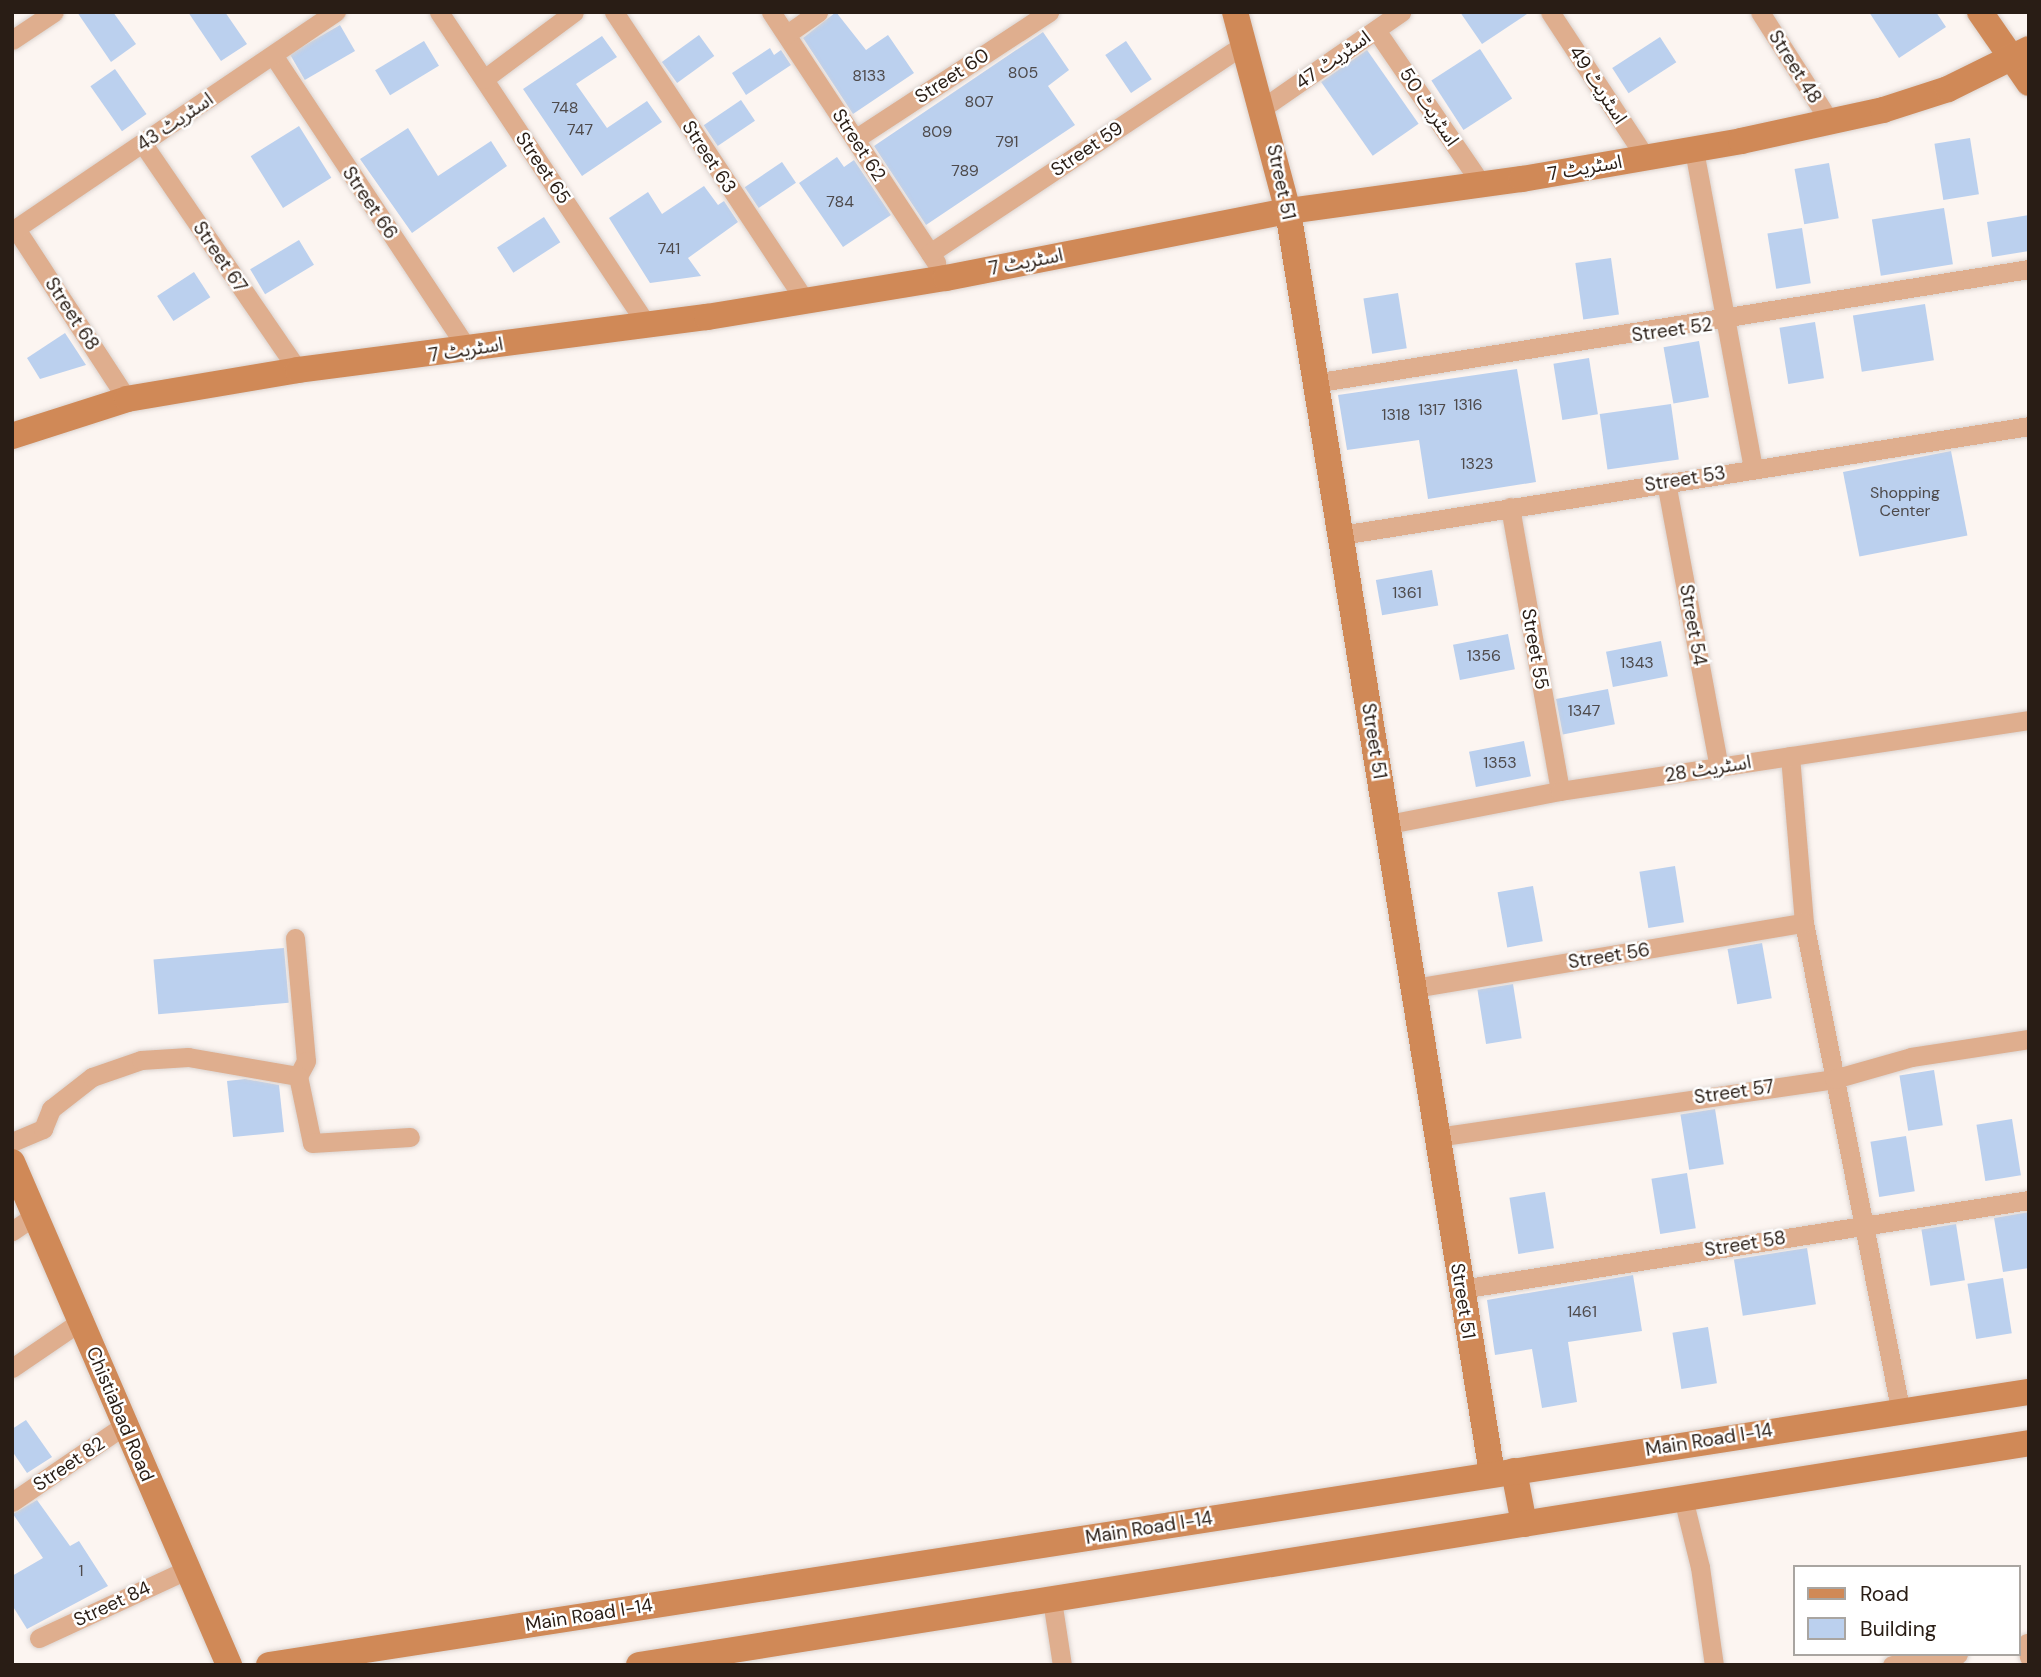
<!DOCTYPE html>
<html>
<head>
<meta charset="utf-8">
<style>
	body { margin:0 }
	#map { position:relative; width:2041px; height:1677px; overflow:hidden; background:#fcf5f1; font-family:"DM Sans","Noto Sans Arabic",sans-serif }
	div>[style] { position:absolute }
	.building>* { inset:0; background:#bbd0ee; transform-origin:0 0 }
	.roads { filter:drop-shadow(0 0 2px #dad2ce) drop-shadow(0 0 2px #dad2ce) }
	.street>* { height:19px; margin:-9.5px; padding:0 9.5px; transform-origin:9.5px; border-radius:9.5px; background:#dfae8e }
	.secondary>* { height:26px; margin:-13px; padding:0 13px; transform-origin:13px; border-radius:13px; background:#d08957 }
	span { translate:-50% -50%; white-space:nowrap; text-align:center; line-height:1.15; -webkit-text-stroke:5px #fff; paint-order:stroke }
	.number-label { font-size:16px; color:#4e4a4b }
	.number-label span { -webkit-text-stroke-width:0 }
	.street-label { font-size:19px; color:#291d15 }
	.frame { position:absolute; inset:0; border:14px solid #291d15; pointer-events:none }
	.legend { position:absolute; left:1793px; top:1565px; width:228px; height:91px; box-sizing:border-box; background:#fff; border:2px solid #a9a5a1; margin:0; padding:9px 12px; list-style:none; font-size:21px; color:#291d15 }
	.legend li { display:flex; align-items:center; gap:14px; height:35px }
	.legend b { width:35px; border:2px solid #a9a5a1 }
</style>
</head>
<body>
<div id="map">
	<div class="building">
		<div style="clip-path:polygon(77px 12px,113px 12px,136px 44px,111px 62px)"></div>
		<div style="clip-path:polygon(188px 12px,225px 12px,247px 44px,221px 61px)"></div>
		<div style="clip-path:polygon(836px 12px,866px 50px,888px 35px,914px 73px,853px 114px,803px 38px)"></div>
		<div style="clip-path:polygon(1460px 12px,1530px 12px,1482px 44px)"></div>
		<div style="clip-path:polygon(1869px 12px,1936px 12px,1946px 27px,1899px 58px)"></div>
		<div style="left:340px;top:25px;width:30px;height:58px;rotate:60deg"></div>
		<div style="clip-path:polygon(1043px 32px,1069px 70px,1048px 86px,1075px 125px,926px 225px,874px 146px)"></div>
		<div style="left:699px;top:35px;width:26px;height:46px;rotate:54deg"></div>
		<div style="clip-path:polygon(602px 36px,617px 57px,576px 84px,607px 128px,647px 101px,662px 122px,582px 176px,523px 89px)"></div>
		<div style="left:1660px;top:37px;width:30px;height:57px;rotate:57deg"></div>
		<div style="left:424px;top:41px;width:29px;height:57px;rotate:59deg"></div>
		<div style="left:1126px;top:41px;width:46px;height:25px;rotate:56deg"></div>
		<div style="clip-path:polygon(770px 48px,774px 55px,781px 50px,791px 65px,746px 95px,732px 73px)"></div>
		<div style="left:1480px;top:49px;width:59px;height:58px;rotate:57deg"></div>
		<div style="left:1367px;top:50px;width:90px;height:56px;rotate:55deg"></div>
		<div style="left:115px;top:69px;width:55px;height:30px;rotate:55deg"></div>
		<div style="left:741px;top:100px;width:25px;height:45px;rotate:56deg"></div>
		<div style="left:299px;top:126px;width:61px;height:57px;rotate:58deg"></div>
		<div style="clip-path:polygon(408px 128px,438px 176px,491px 141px,507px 166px,412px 233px,360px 159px)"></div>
		<div style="left:1970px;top:138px;width:57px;height:36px;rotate:81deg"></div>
		<div style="clip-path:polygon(837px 157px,844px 167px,854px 160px,891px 215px,843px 247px,799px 183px)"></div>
		<div style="left:782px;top:162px;width:25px;height:45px;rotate:56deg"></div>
		<div style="left:1829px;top:163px;width:56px;height:35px;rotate:80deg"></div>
		<div style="clip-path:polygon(704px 186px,718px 205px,724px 201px,738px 222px,688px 258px,701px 276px,650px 283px,609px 218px,648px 192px,662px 214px)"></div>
		<div style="left:1944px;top:208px;width:57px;height:73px;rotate:81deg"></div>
		<div style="clip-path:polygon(2029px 215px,2029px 251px,1992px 257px,1987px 222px)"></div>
		<div style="left:544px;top:217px;width:30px;height:56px;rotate:57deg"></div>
		<div style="left:1802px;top:228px;width:56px;height:35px;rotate:81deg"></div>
		<div style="left:299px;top:240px;width:29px;height:57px;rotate:59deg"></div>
		<div style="left:1611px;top:258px;width:57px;height:36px;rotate:82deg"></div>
		<div style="left:194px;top:272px;width:30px;height:44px;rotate:57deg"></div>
		<div style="left:1398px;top:293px;width:56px;height:35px;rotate:81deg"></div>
		<div style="left:1925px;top:304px;width:57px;height:73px;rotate:81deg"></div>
		<div style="left:1815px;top:322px;width:57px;height:36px;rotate:81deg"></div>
		<div style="clip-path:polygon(65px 333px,86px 365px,40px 379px,27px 358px)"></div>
		<div style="left:1699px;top:341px;width:57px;height:36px;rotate:80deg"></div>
		<div style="left:1589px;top:358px;width:57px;height:36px;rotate:81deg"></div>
		<div style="clip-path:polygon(1517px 369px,1536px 482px,1428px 499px,1419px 440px,1347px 450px,1338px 395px)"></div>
		<div style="left:1671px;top:404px;width:56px;height:72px;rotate:82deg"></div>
		<div style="left:1951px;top:451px;width:86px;height:110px;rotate:79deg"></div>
		<div style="left:1432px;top:570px;width:36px;height:57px;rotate:80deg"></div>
		<div style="left:1508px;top:634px;width:36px;height:56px;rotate:79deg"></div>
		<div style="left:1661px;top:641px;width:36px;height:56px;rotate:79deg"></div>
		<div style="left:1608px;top:689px;width:36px;height:53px;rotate:79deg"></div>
		<div style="left:1524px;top:741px;width:36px;height:56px;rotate:79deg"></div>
		<div style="left:1675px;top:866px;width:57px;height:36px;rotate:81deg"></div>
		<div style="left:1533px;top:886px;width:56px;height:36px;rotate:80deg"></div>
		<div style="left:1762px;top:943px;width:56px;height:35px;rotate:80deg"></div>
		<div style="left:284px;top:948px;width:55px;height:131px;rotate:85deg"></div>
		<div style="left:1513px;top:984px;width:55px;height:36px;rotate:81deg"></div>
		<div style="left:1934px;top:1070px;width:56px;height:35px;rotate:81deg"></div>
		<div style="clip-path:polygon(245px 1079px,279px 1085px,284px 1132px,233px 1137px,227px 1081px)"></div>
		<div style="left:1715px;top:1109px;width:56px;height:35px;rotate:81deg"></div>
		<div style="left:2012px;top:1119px;width:57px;height:36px;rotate:81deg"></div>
		<div style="left:1906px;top:1136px;width:56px;height:36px;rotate:81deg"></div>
		<div style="left:1687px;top:1173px;width:56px;height:36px;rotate:81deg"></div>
		<div style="left:1545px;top:1192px;width:57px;height:36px;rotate:81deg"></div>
		<div style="clip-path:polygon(2029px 1212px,2029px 1268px,2003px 1272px,1994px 1218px)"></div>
		<div style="left:1956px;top:1224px;width:57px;height:35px;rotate:81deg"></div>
		<div style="left:1807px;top:1248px;width:57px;height:74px;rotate:81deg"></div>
		<div style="clip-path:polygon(1633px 1275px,1642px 1331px,1568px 1342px,1577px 1402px,1542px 1408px,1532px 1349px,1495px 1355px,1487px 1300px)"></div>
		<div style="left:2003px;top:1278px;width:56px;height:36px;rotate:81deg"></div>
		<div style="left:1708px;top:1327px;width:57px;height:36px;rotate:81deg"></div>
		<div style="clip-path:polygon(26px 1420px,52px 1457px,27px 1473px,12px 1451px,12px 1429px)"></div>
		<div style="clip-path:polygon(37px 1500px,70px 1546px,79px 1541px,108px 1586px,27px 1629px,12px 1605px,12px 1576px,43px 1558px,13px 1514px)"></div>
	</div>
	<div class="roads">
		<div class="street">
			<div style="left:439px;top:12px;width:374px;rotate:56.4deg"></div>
			<div style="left:614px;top:12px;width:346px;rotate:56.5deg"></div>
			<div style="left:771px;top:12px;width:300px;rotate:56.6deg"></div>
			<div style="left:1550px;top:12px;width:175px;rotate:56.7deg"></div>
			<div style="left:1760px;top:12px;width:130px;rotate:57.5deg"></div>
			<div style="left:1376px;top:30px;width:188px;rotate:55.6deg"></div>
			<div style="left:787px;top:34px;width:38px;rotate:-35deg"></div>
			<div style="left:12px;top:40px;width:50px;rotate:-33.7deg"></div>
			<div style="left:273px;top:55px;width:354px;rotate:56.5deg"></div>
			<div style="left:484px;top:79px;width:112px;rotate:-36.7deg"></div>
			<div style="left:1264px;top:107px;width:167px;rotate:-34.7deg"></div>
			<div style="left:855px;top:139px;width:232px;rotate:-33.2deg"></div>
			<div style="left:143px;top:144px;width:274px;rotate:55.6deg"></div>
			<div style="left:1694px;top:150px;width:324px;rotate:79.5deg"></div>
			<div style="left:16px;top:229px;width:203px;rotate:56.9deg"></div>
			<div style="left:12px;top:231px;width:391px;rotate:-34.1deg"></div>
			<div style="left:930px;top:253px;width:378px;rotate:-33.6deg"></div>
			<div style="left:1314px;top:383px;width:724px;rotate:-9.06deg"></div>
			<div style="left:1666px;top:482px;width:290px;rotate:79.5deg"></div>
			<div style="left:1510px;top:507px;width:288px;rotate:80deg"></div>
			<div style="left:1341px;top:535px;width:697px;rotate:-9deg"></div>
			<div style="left:1790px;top:756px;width:168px;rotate:85.2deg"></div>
			<div style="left:1804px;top:923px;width:495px;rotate:78.8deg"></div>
			<div style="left:1388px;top:824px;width:175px;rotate:-10.9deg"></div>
			<div style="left:1560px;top:791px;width:474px;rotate:-8.6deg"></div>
			<div style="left:295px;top:938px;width:123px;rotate:84.9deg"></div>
			<div style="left:306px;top:1061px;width:17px;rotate:118deg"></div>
			<div style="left:1414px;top:988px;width:395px;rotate:-9.5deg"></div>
			<div style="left:1437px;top:1137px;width:401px;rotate:-8.3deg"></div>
			<div style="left:1834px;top:1079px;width:80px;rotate:-15.9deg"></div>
			<div style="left:1911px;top:1057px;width:119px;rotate:-8.7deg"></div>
			<div style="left:12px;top:1142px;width:34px;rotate:-23deg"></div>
			<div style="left:43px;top:1129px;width:22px;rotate:-68deg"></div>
			<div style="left:51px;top:1109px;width:52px;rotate:-38deg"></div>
			<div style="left:92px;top:1077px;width:52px;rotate:-19.1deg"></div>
			<div style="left:141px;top:1060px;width:47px;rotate:-3.7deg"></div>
			<div style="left:188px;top:1057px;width:112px;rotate:9.8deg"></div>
			<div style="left:298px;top:1076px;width:68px;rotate:78.2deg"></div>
			<div style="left:312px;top:1143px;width:98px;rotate:-3.5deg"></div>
			<div style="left:12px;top:1231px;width:29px;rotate:-34deg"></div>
			<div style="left:1461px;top:1289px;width:575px;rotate:-8.91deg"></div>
			<div style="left:12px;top:1368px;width:83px;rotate:-34.3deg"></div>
			<div style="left:1683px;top:1498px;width:71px;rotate:76.2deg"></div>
			<div style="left:1700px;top:1567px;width:99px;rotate:81.9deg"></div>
			<div style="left:12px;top:1502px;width:137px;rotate:-34.3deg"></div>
			<div style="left:1052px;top:1600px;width:66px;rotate:81.3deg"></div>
			<div style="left:39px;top:1638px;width:162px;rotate:-24.8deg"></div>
			<div style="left:2027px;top:1643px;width:14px;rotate:82deg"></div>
			<div style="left:1892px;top:1665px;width:67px;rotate:-9.5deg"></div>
		</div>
		<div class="secondary">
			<div style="left:1235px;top:12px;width:206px;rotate:75.1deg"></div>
			<div style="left:1288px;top:211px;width:1279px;rotate:80.82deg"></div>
			<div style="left:1980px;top:12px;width:86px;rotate:55.4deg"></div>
			<div style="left:12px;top:436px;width:121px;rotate:-17.8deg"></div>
			<div style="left:127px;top:399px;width:173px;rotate:-9.6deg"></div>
			<div style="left:298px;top:370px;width:412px;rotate:-7.4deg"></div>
			<div style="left:707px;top:317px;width:242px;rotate:-9.3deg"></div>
			<div style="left:946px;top:278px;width:349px;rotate:-11.1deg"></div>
			<div style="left:1288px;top:211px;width:236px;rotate:-7.8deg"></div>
			<div style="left:1522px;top:179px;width:222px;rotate:-9.8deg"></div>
			<div style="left:1741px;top:141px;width:145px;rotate:-12.3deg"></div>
			<div style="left:1883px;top:110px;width:68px;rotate:-17.9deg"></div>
			<div style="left:1948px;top:89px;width:90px;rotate:-26.3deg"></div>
			<div style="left:12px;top:1162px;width:548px;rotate:66.66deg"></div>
			<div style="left:1514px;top:1471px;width:54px;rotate:79.3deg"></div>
			<div style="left:269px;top:1665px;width:1781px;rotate:-8.82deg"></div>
			<div style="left:639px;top:1665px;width:1408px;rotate:-9.07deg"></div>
		</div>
	</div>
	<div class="number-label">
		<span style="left:1023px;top:73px">805</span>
		<span style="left:869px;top:76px">8133</span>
		<span style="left:979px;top:102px">807</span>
		<span style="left:565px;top:108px">748</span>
		<span style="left:580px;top:130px">747</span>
		<span style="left:937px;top:132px">809</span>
		<span style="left:1007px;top:142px">791</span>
		<span style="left:965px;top:171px">789</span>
		<span style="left:840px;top:202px">784</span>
		<span style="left:669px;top:249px">741</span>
		<span style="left:1468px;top:405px">1316</span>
		<span style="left:1432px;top:410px">1317</span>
		<span style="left:1396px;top:415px">1318</span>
		<span style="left:1477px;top:464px">1323</span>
		<span style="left:1905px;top:502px">Shopping<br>Center</span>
		<span style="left:1407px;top:593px">1361</span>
		<span style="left:1484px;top:656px">1356</span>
		<span style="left:1637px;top:663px">1343</span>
		<span style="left:1584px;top:711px">1347</span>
		<span style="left:1500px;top:763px">1353</span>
		<span style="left:1582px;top:1312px">1461</span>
		<span style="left:81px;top:1571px">1</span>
	</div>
	<div class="street-label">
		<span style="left:1333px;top:60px;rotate:-35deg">اسٹریٹ 47</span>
		<span style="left:1795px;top:67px;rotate:58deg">Street 48</span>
		<span style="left:952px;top:76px;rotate:-33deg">Street 60</span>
		<span style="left:1598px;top:85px;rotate:57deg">اسٹریٹ 49</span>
		<span style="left:1429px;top:107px;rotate:56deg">اسٹریٹ 50</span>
		<span style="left:175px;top:122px;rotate:-34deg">اسٹریٹ 43</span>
		<span style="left:859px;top:145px;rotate:57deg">Street 62</span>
		<span style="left:1087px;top:149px;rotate:-34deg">Street 59</span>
		<span style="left:709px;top:157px;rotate:57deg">Street 63</span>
		<span style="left:543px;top:168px;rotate:56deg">Street 65</span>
		<span style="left:1585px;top:168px;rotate:-10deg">اسٹریٹ 7</span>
		<span style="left:1281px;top:182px;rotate:78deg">Street 51</span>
		<span style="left:370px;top:203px;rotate:56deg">Street 66</span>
		<span style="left:220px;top:257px;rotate:56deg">Street 67</span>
		<span style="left:1026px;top:262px;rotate:-11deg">اسٹریٹ 7</span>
		<span style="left:72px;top:314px;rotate:57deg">Street 68</span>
		<span style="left:1672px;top:330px;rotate:-8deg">Street 52</span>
		<span style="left:466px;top:350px;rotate:-9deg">اسٹریٹ 7</span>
		<span style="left:1685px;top:479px;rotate:-9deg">Street 53</span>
		<span style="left:1693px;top:625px;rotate:80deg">Street 54</span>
		<span style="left:1535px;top:649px;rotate:80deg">Street 55</span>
		<span style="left:1374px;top:741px;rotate:81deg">Street 51</span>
		<span style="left:1708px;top:769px;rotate:-9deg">اسٹریٹ 28</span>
		<span style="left:1609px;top:956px;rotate:-9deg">Street 56</span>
		<span style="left:1734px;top:1092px;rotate:-8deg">Street 57</span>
		<span style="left:1745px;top:1244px;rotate:-9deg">Street 58</span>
		<span style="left:1463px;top:1301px;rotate:81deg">Street 51</span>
		<span style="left:120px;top:1414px;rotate:67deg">Chistiabad Road</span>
		<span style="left:1709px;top:1440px;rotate:-9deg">Main Road I-14</span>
		<span style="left:69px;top:1464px;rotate:-34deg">Street 82</span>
		<span style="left:1149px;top:1528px;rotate:-9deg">Main Road I-14</span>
		<span style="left:112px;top:1604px;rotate:-25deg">Street 84</span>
		<span style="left:589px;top:1615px;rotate:-9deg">Main Road I-14</span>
	</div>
	<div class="frame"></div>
	<ul class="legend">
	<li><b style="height:9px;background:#d08957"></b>Road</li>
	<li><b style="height:19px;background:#bbd0ee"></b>Building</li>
	</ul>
</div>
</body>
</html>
